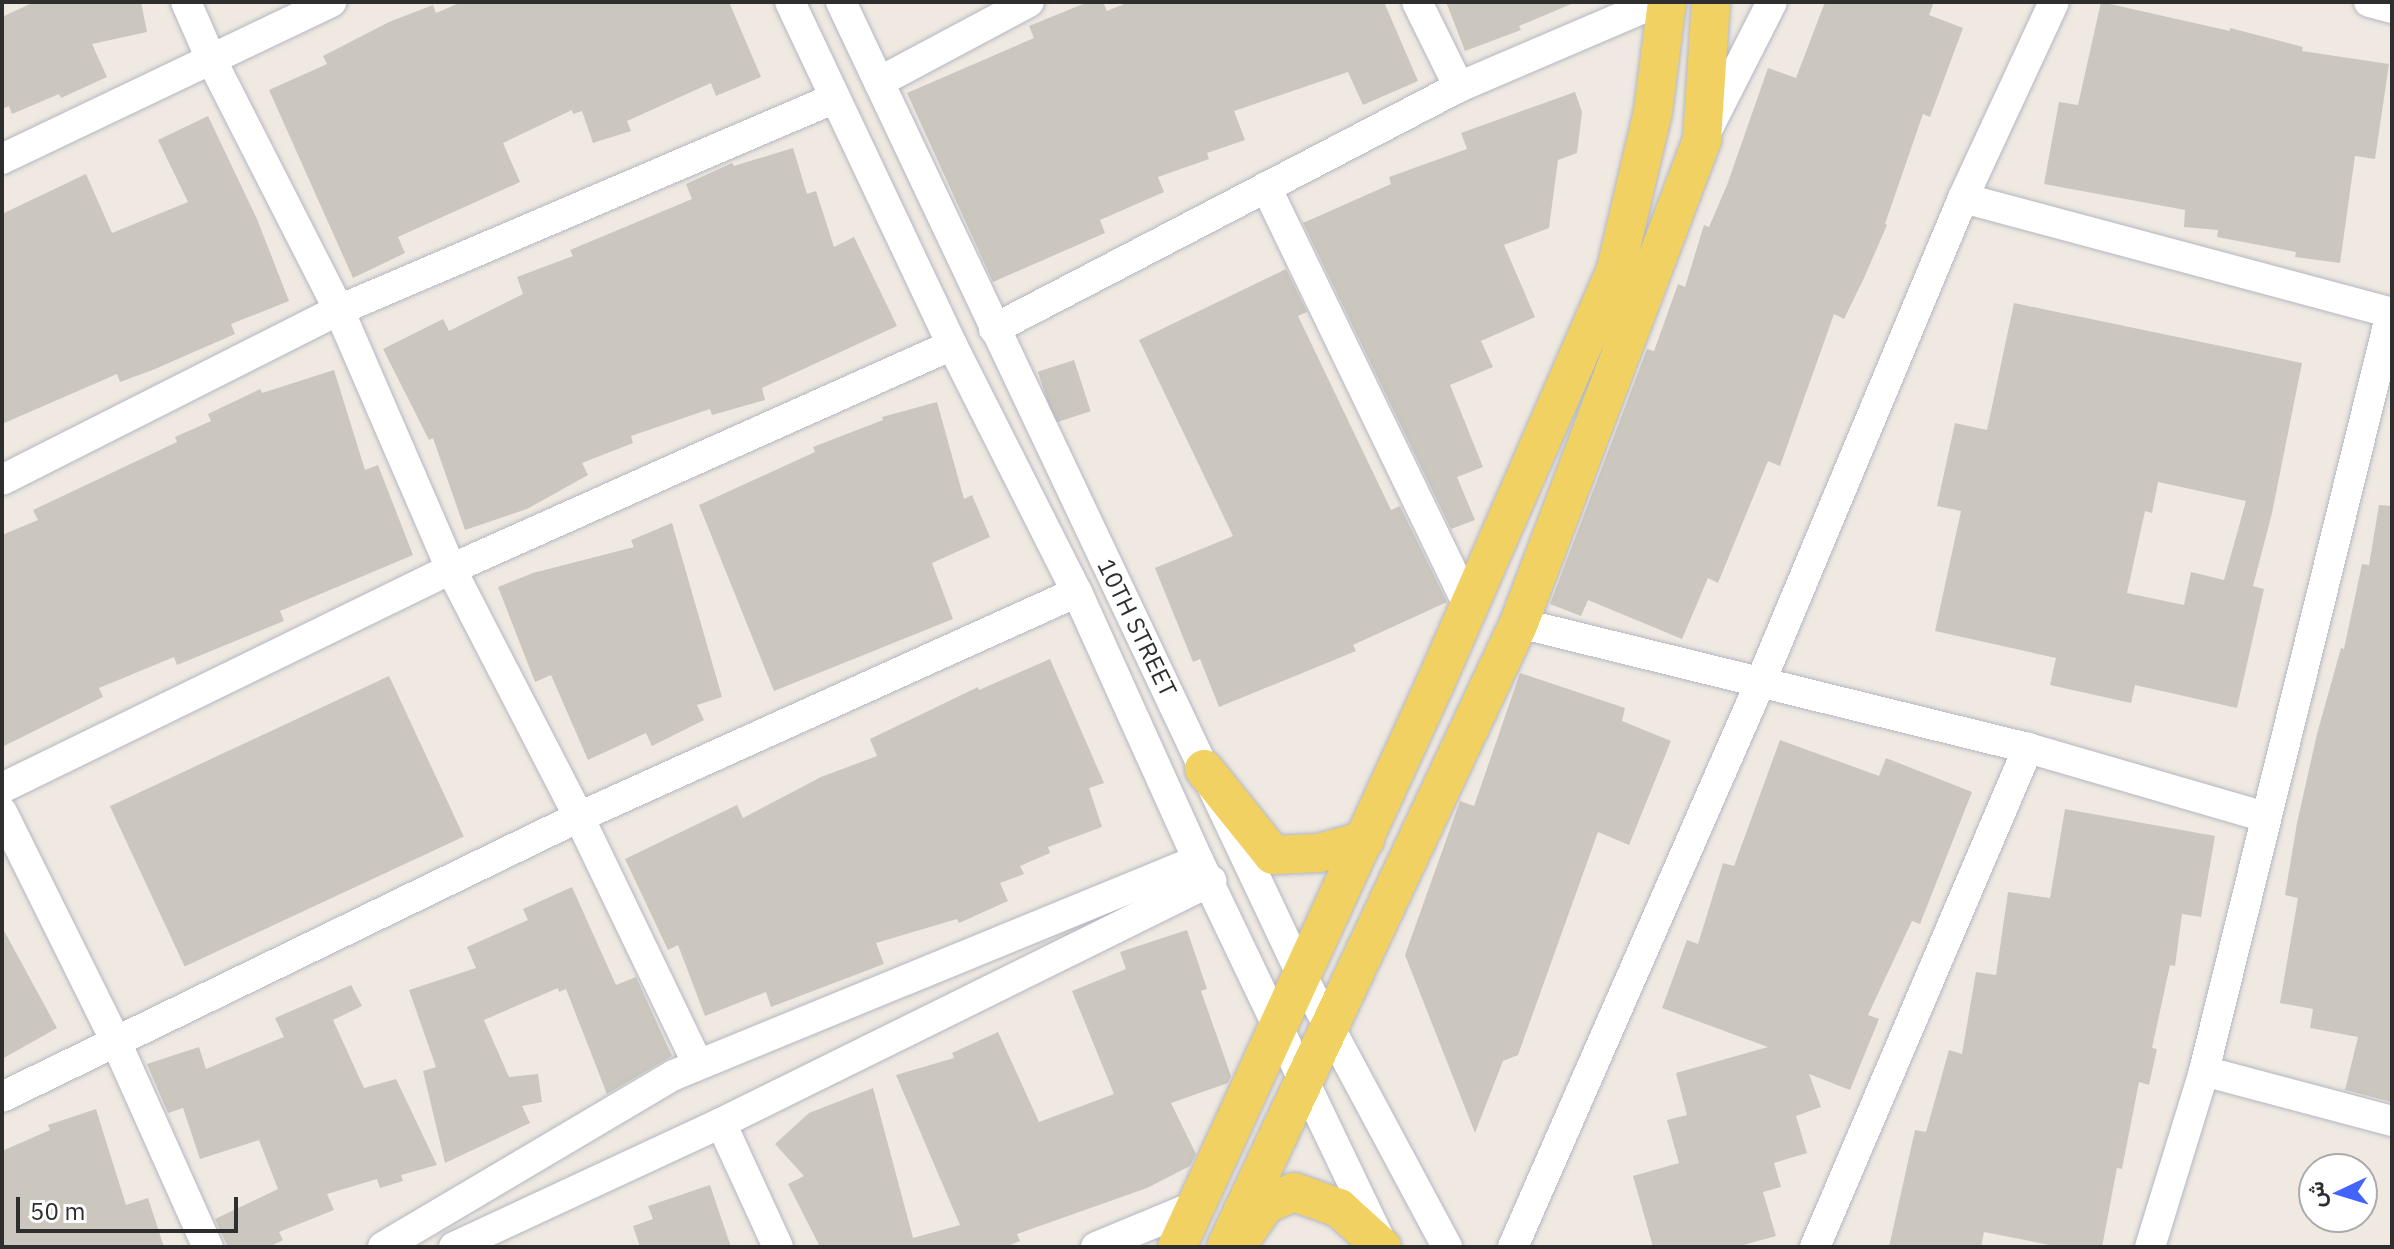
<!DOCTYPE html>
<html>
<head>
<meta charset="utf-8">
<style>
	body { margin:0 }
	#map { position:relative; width:2394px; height:1249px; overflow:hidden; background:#efe9e1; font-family:"IBM Plex Sans",Vazirmatn,sans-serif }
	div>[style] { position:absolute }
	.building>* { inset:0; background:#cbc7bf; transform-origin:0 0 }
	.roads { filter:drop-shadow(0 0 2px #b4b7c1) drop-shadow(0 0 2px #b4b7c1) }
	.minor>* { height:30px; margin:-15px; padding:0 15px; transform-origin:15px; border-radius:15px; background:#fff }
	.major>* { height:38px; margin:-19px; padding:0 19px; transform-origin:19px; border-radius:19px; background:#f2d163 }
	span { translate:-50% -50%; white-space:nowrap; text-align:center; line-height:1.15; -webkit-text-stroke:6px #fff; paint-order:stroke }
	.street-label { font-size:24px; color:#2e2e2e }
	.frame { position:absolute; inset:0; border:4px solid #2e2e2e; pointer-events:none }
	.north { position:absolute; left:2298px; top:1153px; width:80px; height:80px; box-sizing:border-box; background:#fff; border:2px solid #ababab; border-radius:50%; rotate:266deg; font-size:22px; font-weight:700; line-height:32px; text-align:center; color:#2e2e2e }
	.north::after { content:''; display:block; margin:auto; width:28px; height:36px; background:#4264fb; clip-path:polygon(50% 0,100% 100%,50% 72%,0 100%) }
	.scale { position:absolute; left:16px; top:1197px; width:222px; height:36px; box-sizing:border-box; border:4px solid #2e2e2e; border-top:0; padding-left:10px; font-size:24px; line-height:28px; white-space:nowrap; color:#2e2e2e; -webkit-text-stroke:6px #fff; paint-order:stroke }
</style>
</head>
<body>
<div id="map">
	<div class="building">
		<div style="clip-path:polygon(34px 2px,141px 2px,147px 32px,92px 44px,107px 77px,61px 98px,59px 94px,12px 114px,9px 106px,2px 109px,2px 17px)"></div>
		<div style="clip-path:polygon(462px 2px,729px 2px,761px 77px,716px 96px,711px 83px,627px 121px,631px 131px,593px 143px,582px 111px,573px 114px,572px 110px,503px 143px,520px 182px,398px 237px,405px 253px,353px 278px,269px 90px,327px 64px,323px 56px,389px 22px,433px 5px,436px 13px)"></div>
		<div style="clip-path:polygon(1088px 2px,1103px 2px,1107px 11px,1129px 2px,1384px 2px,1418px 81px,1363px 105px,1348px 72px,1234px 111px,1245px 140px,1207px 153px,1209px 159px,1158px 177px,1164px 192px,1100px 220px,1105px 233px,993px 282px,907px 93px,1034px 38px,1029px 26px)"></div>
		<div style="clip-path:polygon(1446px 2px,1576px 2px,1519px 26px,1521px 30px,1465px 51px)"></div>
		<div style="clip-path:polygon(1825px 2px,1934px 2px,1929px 15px,1963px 28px,1930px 117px,1923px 114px,1885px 224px,1887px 225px,1864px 278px,1844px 319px,1834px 314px,1780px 466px,1768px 461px,1718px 583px,1708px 578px,1682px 639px,1588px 600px,1581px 616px,1550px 604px,1647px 349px,1654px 351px,1678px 284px,1685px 287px,1704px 225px,1709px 227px,1727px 185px,1768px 68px,1796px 78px)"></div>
		<div style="clip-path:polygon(2101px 2px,2230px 31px,2230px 28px,2303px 47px,2302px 51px,2389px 64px,2375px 159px,2355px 156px,2340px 263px,2295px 257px,2296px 252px,2217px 237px,2218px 230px,2184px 227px,2185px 210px,2044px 184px,2059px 102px,2078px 105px)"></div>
		<div style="clip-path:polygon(1575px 92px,1582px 112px,1577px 153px,1558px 160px,1549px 228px,1504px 245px,1535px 317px,1481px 341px,1493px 367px,1450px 385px,1483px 467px,1457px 477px,1475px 520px,1451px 529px,1303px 223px,1391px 184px,1389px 177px,1467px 149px,1461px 133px)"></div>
		<div style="clip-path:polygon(208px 116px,257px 219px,289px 301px,231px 324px,235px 334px,155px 369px,120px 382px,117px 374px,2px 424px,2px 214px,86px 174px,112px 233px,188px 202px,158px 140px)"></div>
		<div style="clip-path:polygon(793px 148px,807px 194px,816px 191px,834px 247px,854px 237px,897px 326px,762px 388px,765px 400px,712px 415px,710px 409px,631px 436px,633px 443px,582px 463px,588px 475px,527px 509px,465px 530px,433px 438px,429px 440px,383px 349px,443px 319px,449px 331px,523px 294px,517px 277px,573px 256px,570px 250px,692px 199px,686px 184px,732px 163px,734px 166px)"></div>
		<div style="clip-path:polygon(1286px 269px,1307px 312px,1298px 316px,1391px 510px,1400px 506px,1447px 602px,1353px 645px,1356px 651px,1219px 707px,1200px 659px,1193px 662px,1155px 568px,1233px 536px,1139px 340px)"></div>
		<div style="clip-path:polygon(evenodd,2014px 303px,2302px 363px,2272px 513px,2253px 586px,2264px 589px,2237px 708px,2135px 685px,2131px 703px,2050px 685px,2056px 658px,1935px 631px,1961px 511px,1937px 506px,1955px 423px,1987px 430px,2014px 303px,2158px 482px,2246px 501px,2224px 580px,2191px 572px,2184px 605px,2127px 593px,2145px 511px,2152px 513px,2158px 482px)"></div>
		<div style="left:1074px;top:360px;width:54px;height:38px;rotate:72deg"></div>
		<div style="clip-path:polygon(334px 370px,365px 470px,378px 465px,413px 555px,280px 611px,284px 621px,177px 665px,174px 657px,99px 688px,103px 697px,2px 747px,2px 535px,38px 520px,33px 510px,177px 442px,175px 437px,211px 421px,208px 414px,260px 389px,262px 393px)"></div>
		<div style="clip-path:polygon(937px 402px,964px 499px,972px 495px,990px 537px,932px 563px,953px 619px,774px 691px,699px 505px,815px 452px,813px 447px,883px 420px,882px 417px)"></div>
		<div style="clip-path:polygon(2379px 505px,2392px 506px,2392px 1102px,2345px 1090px,2358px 1037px,2310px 1028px,2313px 1009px,2280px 1003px,2298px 898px,2285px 895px,2297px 823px,2317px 734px,2341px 648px,2344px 649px,2362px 564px,2369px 565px)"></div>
		<div style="clip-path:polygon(672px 523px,722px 697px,697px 705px,704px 720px,652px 746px,646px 733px,588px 760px,551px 675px,535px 682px,498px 587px,533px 573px,634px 547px,631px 540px)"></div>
		<div style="clip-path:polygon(1050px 659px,1104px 783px,1089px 788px,1102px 827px,1048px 847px,1050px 853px,1020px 866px,1024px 874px,1000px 883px,1008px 901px,959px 923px,957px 919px,876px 943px,884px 964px,771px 1007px,766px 992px,705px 1016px,678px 945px,668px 950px,625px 859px,737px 805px,743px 818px,821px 777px,877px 756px,870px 739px,978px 687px,979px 690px)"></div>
		<div style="clip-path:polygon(1520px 673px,1625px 708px,1622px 721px,1671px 741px,1629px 845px,1598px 832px,1518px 1055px,1503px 1061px,1475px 1133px,1405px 955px,1460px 801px,1474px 806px)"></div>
		<div style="left:389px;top:676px;width:177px;height:308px;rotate:65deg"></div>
		<div style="clip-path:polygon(1780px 740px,1879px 776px,1886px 758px,1972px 792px,1920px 924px,1912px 921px,1868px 1015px,1879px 1019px,1850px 1090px,1809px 1074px,1821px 1107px,1796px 1116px,1807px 1153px,1774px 1163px,1781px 1187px,1763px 1192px,1776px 1236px,1736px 1247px,1653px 1247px,1633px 1176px,1679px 1163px,1667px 1120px,1687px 1115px,1676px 1073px,1768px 1047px,1662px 1008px,1687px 940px,1698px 944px,1723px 863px,1734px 866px)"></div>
		<div style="clip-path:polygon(2065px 809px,2215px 836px,2201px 917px,2182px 914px,2175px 966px,2170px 965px,2152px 1048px,2157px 1049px,2149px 1085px,2139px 1082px,2122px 1169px,2117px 1168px,2102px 1247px,2060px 1247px,1984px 1232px,1981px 1247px,1889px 1247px,1915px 1130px,1926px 1132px,1949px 1050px,1962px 1054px,1976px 972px,1996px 975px,2008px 892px,2050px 898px)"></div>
		<div style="clip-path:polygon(572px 887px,616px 985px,636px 977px,672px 1056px,607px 1094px,566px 989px,559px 992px,558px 988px,484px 1020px,509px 1077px,538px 1074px,542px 1102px,522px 1106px,530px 1123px,445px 1163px,423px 1071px,436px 1067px,409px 990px,476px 968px,467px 947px,528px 920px,523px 909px)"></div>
		<div style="clip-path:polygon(2px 927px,57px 1028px,2px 1059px)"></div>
		<div style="clip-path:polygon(1187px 930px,1207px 989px,1201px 991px,1231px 1076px,1228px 1083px,1171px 1103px,1196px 1154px,1190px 1166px,1147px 1188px,1017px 1234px,1020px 1241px,1006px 1247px,820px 1247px,788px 1184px,804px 1176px,775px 1144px,809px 1113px,873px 1088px,913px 1238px,960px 1225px,896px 1075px,954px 1058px,952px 1053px,998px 1032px,1039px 1122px,1114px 1094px,1072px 991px,1126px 969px,1120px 952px)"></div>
		<div style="clip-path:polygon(351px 985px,362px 1006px,333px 1020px,364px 1088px,396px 1079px,437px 1165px,401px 1175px,403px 1181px,380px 1188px,377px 1179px,327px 1194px,334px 1210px,279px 1232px,283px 1240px,269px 1247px,228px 1247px,215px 1219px,278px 1189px,259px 1140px,200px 1159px,183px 1108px,168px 1113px,147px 1064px,199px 1047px,206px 1069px,284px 1037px,275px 1018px)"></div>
		<div style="clip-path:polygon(96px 1109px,126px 1205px,148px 1198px,164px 1247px,2px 1247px,2px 1151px,50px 1130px,48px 1125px)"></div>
		<div style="clip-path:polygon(710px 1185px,731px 1247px,640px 1247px,633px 1226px,653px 1219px,648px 1206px)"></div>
	</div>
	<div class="roads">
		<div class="minor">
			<div style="left:186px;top:2px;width:60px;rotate:66.4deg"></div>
			<div style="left:210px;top:57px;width:284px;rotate:63deg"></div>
			<div style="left:339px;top:310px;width:282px;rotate:66.6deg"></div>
			<div style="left:451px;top:569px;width:279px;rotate:62.7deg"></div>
			<div style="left:579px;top:817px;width:274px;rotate:64.3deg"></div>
			<div style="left:790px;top:2px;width:379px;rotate:64.7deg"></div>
			<div style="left:952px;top:345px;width:277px;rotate:63.2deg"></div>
			<div style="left:1077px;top:592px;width:294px;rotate:65.7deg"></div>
			<div style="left:1198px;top:860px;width:424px;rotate:64.4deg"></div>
			<div style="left:841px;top:2px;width:1080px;rotate:64.67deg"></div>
			<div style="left:1303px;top:978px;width:305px;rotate:61.8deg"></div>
			<div style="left:1417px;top:2px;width:95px;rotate:63.7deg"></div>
			<div style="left:2369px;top:2px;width:24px;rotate:15deg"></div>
			<div style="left:879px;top:82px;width:170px;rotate:-28.1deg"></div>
			<div style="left:1706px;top:132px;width:146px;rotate:-63.1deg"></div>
			<div style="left:2px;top:159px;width:365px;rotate:-25.5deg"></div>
			<div style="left:1266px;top:187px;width:466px;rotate:64.2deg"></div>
			<div style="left:1963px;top:198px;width:444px;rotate:15deg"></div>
			<div style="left:994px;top:329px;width:524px;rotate:-27.49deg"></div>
			<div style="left:1459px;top:87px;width:215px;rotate:-23.2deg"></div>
			<div style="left:2px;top:480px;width:377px;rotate:-26.8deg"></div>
			<div style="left:339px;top:310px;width:539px;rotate:-23.14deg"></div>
			<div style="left:1519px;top:623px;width:524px;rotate:13.8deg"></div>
			<div style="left:2028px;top:748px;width:247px;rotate:16.2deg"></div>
			<div style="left:2px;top:788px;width:500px;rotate:-26deg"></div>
			<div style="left:451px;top:569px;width:549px;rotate:-24.09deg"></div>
			<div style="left:2px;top:812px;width:259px;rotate:63.6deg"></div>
			<div style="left:117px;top:1044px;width:222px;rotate:65.9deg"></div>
			<div style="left:2204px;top:1071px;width:195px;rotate:14.9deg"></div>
			<div style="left:2px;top:1097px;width:641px;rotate:-25.89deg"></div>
			<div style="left:579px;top:817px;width:546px;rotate:-24.31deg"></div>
			<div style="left:721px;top:1123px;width:136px;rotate:65.3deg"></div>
			<div style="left:383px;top:1247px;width:338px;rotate:-30.6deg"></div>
			<div style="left:674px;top:1075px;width:566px;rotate:-22.31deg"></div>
			<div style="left:454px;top:1247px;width:294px;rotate:-24.9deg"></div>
			<div style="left:721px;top:1123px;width:547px;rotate:-26.28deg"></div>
			<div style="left:1096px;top:1247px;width:107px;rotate:-22.5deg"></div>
			<div style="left:1513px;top:1247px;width:618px;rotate:-66.34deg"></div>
			<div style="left:1761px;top:681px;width:524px;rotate:-67.3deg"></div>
			<div style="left:1963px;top:198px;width:216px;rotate:-65.1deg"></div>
			<div style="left:1815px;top:1247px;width:543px;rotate:-66.88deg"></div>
			<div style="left:2150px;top:1247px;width:184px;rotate:-72.9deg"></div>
			<div style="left:2204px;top:1071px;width:781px;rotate:-76.14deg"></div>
		</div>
		<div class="major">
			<div style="left:1204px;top:769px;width:110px;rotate:51.3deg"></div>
			<div style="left:1273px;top:855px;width:46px;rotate:-2.5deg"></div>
			<div style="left:1319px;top:853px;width:48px;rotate:-15.8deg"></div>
			<div style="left:1244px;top:1235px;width:38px;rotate:-55deg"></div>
			<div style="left:1266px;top:1204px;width:30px;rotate:-23deg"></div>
			<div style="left:1294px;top:1192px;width:48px;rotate:19.6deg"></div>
			<div style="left:1339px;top:1208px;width:58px;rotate:42.2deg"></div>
			<div style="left:1177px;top:1247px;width:619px;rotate:-65.38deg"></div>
			<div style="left:1435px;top:684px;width:453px;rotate:-66.4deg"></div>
			<div style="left:1616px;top:269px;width:162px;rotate:-76.8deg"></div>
			<div style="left:1653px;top:111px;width:110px;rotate:-82.7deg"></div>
			<div style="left:1226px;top:1247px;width:689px;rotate:-64.85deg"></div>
			<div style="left:1519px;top:623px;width:517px;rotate:-69.25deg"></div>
			<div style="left:1702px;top:140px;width:138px;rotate:-86.3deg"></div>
		</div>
	</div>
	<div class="street-label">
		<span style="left:1137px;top:628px;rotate:64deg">10TH STREET</span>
	</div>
	<div class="frame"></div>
	<div class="north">ش</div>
	<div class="scale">50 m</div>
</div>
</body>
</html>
